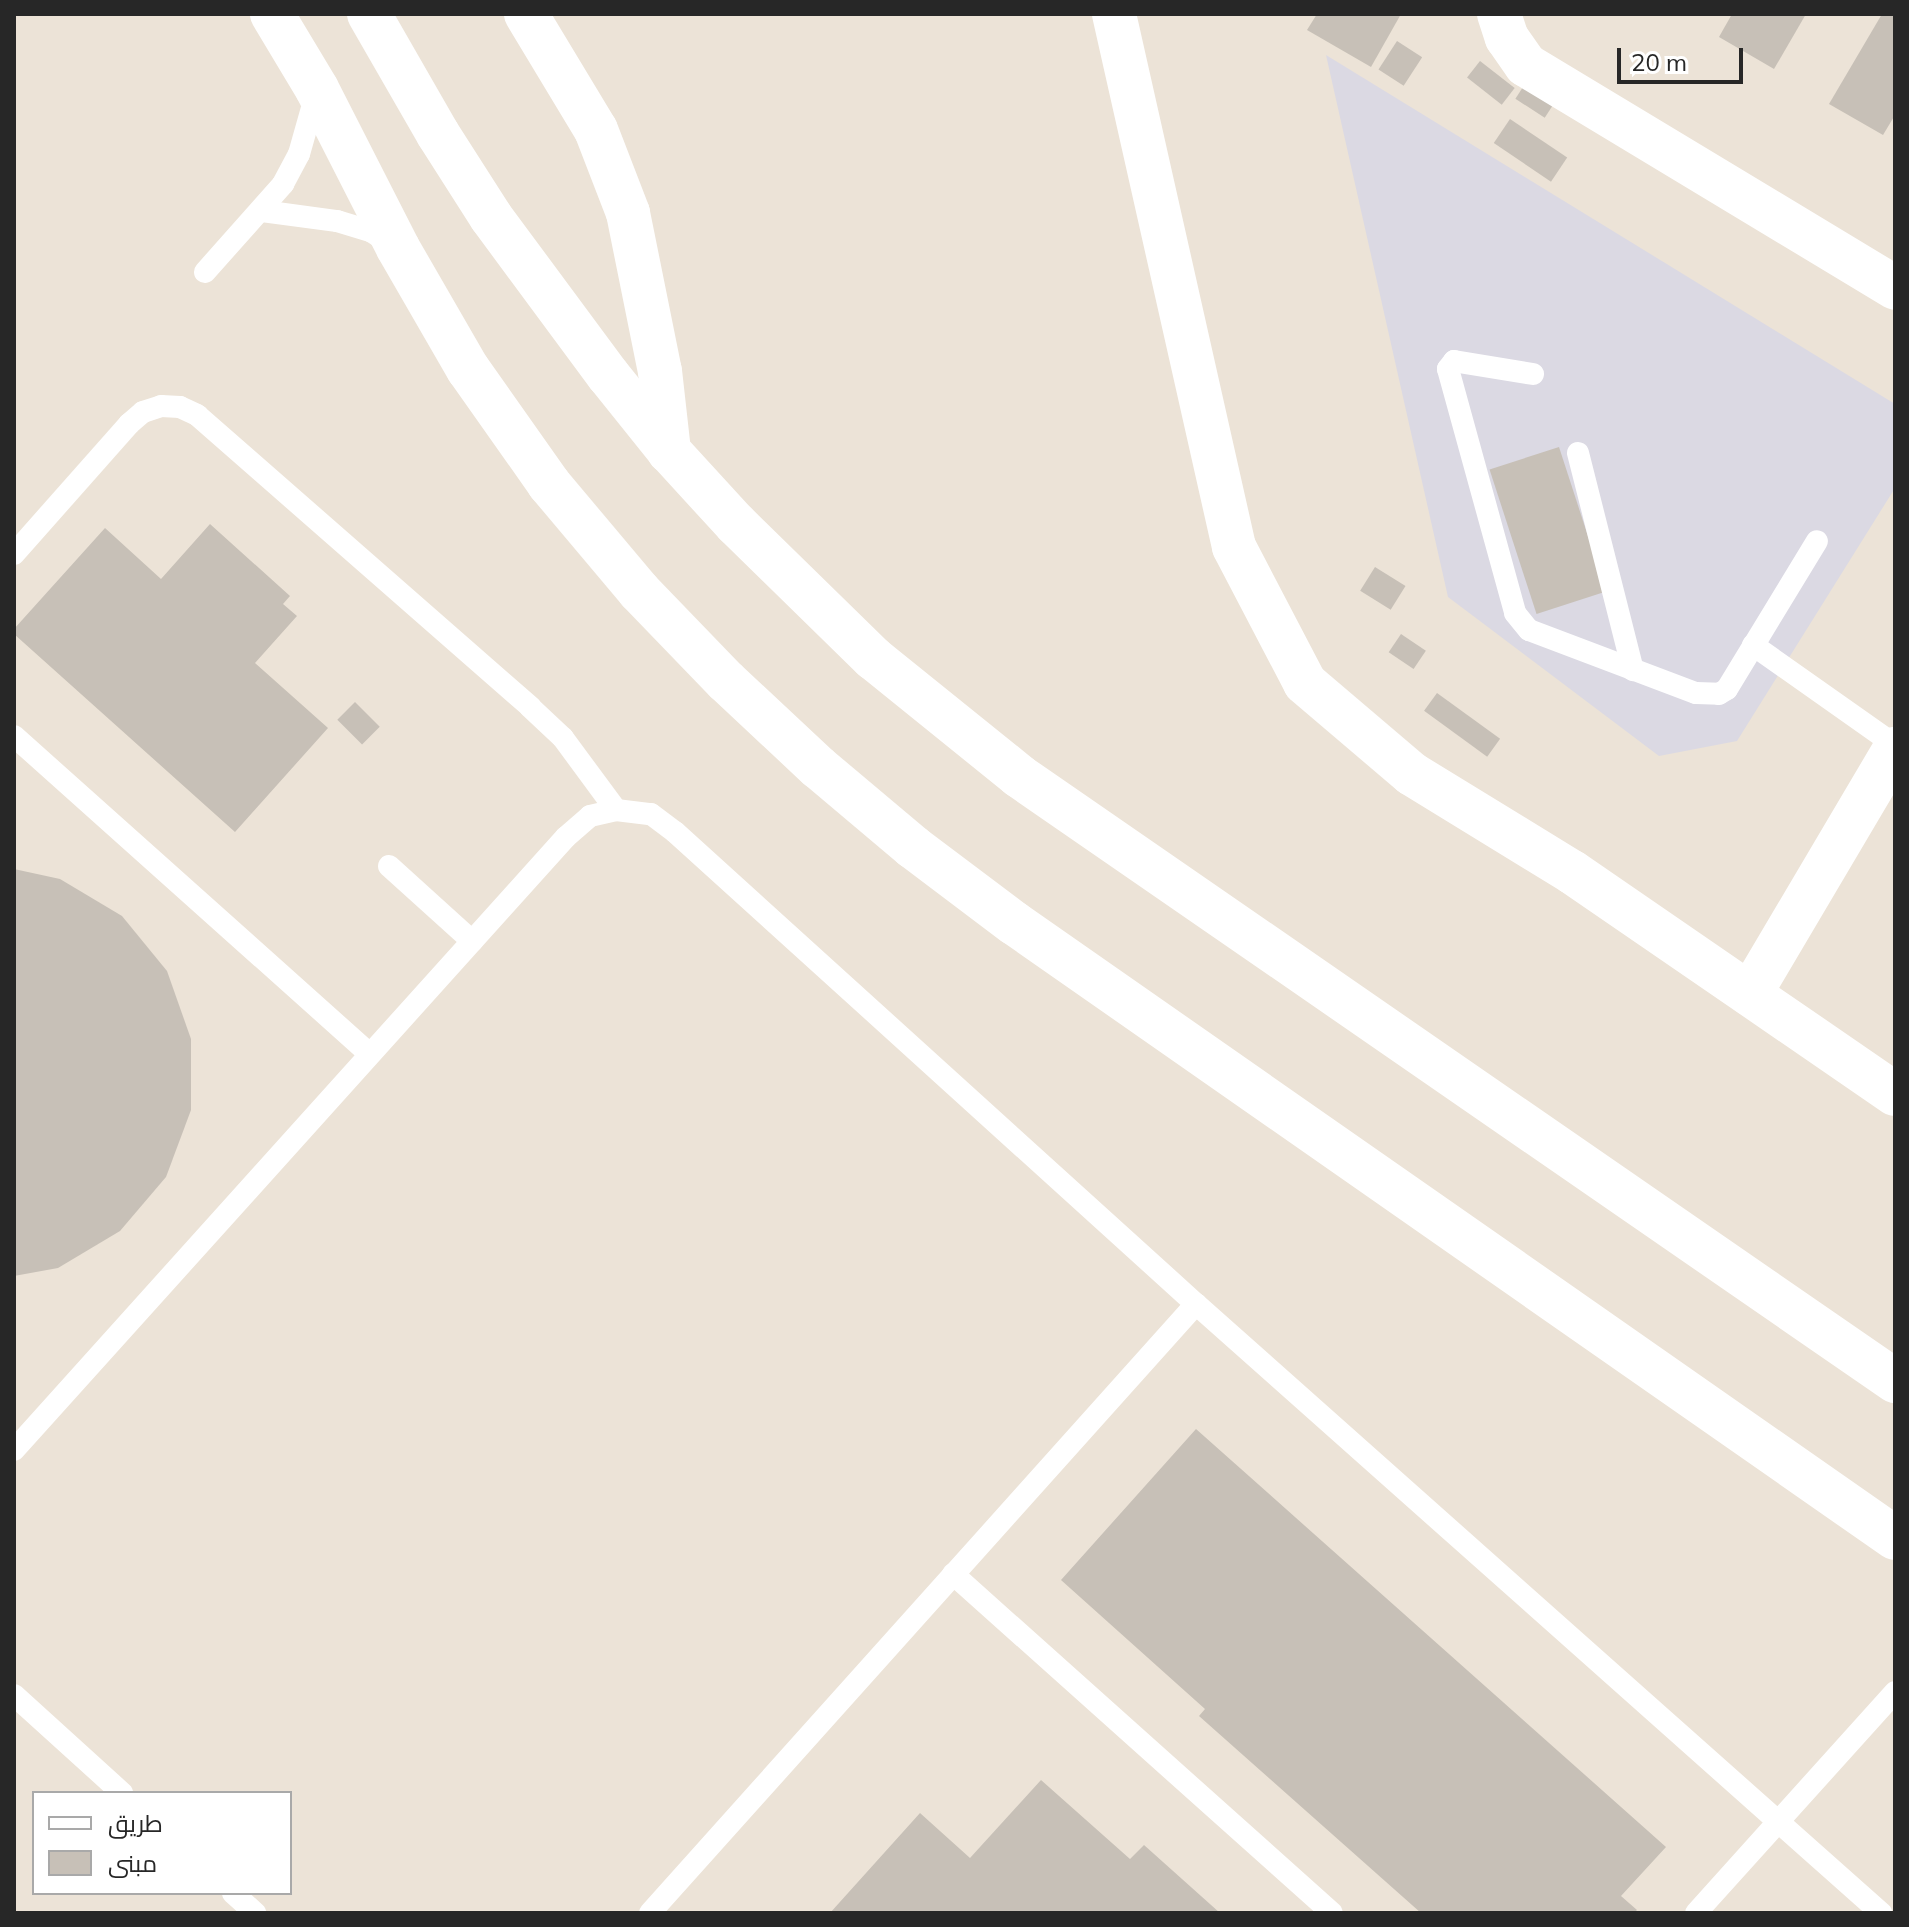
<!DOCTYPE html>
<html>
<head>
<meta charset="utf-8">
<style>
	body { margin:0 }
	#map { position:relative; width:1909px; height:1927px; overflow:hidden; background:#ece3d7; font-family:Mulish,Cairo,sans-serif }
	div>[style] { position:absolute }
	.industrial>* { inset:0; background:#dbd9e3 }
	.building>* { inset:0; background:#c7c0b7; transform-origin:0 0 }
	.service>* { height:22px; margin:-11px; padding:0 11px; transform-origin:11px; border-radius:11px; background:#fff }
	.minor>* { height:44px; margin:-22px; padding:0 22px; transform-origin:22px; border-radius:22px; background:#fff }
	.tertiary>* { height:44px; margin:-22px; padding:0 22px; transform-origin:22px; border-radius:22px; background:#fff }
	span { translate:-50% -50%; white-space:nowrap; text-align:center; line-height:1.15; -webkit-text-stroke:7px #fff; paint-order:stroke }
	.frame { position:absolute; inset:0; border:16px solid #272727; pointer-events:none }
	.legend { position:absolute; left:32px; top:1791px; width:260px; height:104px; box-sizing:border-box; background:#fff; border:2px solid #a9a9a9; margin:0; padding:10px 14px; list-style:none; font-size:24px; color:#272727 }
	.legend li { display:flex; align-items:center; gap:16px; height:40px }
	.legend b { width:40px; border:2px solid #a9a9a9 }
	.scale { position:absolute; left:1617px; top:48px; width:126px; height:36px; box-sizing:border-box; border:4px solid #272727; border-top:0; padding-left:10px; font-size:24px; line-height:28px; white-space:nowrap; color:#272727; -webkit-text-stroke:6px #fff; paint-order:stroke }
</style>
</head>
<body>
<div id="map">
	<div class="industrial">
		<div style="clip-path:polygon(1326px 55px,1895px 404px,1895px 488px,1737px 741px,1659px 756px,1448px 597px)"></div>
	</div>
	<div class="building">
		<div style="clip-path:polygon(1317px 14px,1401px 14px,1371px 67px,1307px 30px)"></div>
		<div style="clip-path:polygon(1732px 14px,1806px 14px,1774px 69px,1719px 37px)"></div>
		<div style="clip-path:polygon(1882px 14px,1895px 14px,1895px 115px,1883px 135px,1829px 104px)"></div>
		<div style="left:1397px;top:41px;width:30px;height:34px;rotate:33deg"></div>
		<div style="left:1480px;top:61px;width:44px;height:21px;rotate:38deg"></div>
		<div style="left:1523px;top:87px;width:35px;height:14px;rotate:33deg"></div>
		<div style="left:1510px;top:119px;width:69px;height:29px;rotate:34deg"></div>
		<div style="left:1559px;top:447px;width:152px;height:73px;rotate:72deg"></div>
		<div style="clip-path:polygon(210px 524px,290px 596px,283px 604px,297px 616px,255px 663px,328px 728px,235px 832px,14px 634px,14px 629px,105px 528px,161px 579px)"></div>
		<div style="left:1375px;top:567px;width:36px;height:28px;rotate:32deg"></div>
		<div style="left:1401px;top:634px;width:30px;height:22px;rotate:34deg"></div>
		<div style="left:1437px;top:693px;width:78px;height:22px;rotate:36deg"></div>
		<div style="left:355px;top:702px;width:35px;height:25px;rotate:45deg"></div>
		<div style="clip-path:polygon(14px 869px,60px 879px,122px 916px,167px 971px,191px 1039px,191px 1110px,166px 1177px,120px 1231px,58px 1268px,14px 1276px)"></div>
		<div style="clip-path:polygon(1196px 1429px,1666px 1847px,1621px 1896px,1637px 1910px,1634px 1913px,1421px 1913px,1199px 1716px,1205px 1709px,1061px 1580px)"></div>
		<div style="clip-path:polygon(1041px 1780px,1130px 1859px,1144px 1845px,1220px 1913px,830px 1913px,920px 1813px,970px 1858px)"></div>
	</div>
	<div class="service">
		<div style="left:262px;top:211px;width:76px;rotate:7.6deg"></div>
		<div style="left:337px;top:221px;width:37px;rotate:17deg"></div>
		<div style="left:372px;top:232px;width:19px;rotate:32deg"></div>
		<div style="left:205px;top:272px;width:118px;rotate:-48.4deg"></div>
		<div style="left:283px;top:184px;width:34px;rotate:-62deg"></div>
		<div style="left:299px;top:154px;width:62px;rotate:-74.2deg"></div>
		<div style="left:1533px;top:374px;width:80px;rotate:-170.7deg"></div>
		<div style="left:1454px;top:361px;width:10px;rotate:127deg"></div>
		<div style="left:1448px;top:369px;width:253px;rotate:74.6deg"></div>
		<div style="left:1515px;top:613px;width:22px;rotate:51deg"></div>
		<div style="left:1529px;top:630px;width:178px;rotate:20.7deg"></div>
		<div style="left:1696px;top:693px;width:23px;rotate:2deg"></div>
		<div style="left:1719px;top:694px;width:9px;rotate:-32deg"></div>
		<div style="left:1727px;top:689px;width:173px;rotate:-58.7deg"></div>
		<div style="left:1578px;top:453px;width:224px;rotate:75.8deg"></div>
		<div style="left:14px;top:554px;width:174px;rotate:-48.5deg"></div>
		<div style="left:129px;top:424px;width:18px;rotate:-41deg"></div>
		<div style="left:143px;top:412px;width:19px;rotate:-18deg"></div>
		<div style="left:161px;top:406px;width:19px;rotate:3deg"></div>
		<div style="left:180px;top:407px;width:19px;rotate:25deg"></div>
		<div style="left:197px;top:415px;width:443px;rotate:41.2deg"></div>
		<div style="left:530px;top:707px;width:45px;rotate:43.2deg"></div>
		<div style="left:563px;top:738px;width:89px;rotate:53.6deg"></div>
		<div style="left:1753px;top:645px;width:174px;rotate:35.2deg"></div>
		<div style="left:14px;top:736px;width:477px;rotate:41.8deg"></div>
		<div style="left:389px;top:866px;width:112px;rotate:42.1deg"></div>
		<div style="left:14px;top:1450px;width:825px;rotate:-48deg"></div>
		<div style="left:566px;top:837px;width:32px;rotate:-41deg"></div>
		<div style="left:590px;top:816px;width:27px;rotate:-13deg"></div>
		<div style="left:616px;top:810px;width:35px;rotate:7deg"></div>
		<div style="left:651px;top:814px;width:30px;rotate:37deg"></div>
		<div style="left:675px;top:832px;width:703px;rotate:42.18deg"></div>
		<div style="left:1196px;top:1304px;width:917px;rotate:41.64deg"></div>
		<div style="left:953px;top:1574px;width:508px;rotate:41.81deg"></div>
		<div style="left:14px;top:1695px;width:146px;rotate:42.2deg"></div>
		<div style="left:233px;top:1893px;width:30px;rotate:42deg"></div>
		<div style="left:650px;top:1913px;width:818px;rotate:-48.12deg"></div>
		<div style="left:1696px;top:1913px;width:297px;rotate:-48deg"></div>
	</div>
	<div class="minor">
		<div style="left:1114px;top:14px;width:546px;rotate:77.31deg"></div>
		<div style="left:1234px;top:547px;width:153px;rotate:62.4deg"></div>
		<div style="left:1305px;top:683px;width:140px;rotate:40.4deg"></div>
		<div style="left:1412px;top:774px;width:188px;rotate:31.5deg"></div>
		<div style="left:1572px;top:872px;width:392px;rotate:34.5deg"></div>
		<div style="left:1499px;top:14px;width:25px;rotate:72deg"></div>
		<div style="left:1507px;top:38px;width:33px;rotate:55deg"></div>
		<div style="left:1526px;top:65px;width:431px;rotate:31.1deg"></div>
		<div style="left:1750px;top:994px;width:285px;rotate:-59.4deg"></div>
	</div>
	<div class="tertiary">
		<div style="left:272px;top:14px;width:87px;rotate:59deg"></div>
		<div style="left:317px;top:89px;width:178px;rotate:63deg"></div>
		<div style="left:398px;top:248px;width:140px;rotate:60deg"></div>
		<div style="left:468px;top:369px;width:141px;rotate:54.8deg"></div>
		<div style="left:549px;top:484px;width:140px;rotate:49.9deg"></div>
		<div style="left:639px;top:591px;width:125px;rotate:46deg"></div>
		<div style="left:726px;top:681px;width:126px;rotate:43.1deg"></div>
		<div style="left:818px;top:767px;width:124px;rotate:40.1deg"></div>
		<div style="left:913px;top:847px;width:126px;rotate:37deg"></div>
		<div style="left:1014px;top:923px;width:1074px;rotate:34.92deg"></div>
		<div style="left:369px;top:14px;width:138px;rotate:60.1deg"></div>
		<div style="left:438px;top:134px;width:98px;rotate:57.4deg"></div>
		<div style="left:491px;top:217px;width:197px;rotate:53.5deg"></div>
		<div style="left:608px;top:375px;width:97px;rotate:51.2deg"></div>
		<div style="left:669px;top:451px;width:99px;rotate:47.5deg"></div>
		<div style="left:736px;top:524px;width:192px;rotate:44.4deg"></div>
		<div style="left:873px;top:658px;width:188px;rotate:38.9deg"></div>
		<div style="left:1019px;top:776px;width:1065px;rotate:34.63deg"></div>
		<div style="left:526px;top:14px;width:135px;rotate:58.9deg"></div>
		<div style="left:596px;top:130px;width:89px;rotate:68.9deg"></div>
		<div style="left:628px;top:213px;width:161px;rotate:78.6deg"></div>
		<div style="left:660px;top:371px;width:81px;rotate:83.6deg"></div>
	</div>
	<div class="frame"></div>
	<ul class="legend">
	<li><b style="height:10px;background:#fff"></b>طريق</li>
	<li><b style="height:22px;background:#c7c0b7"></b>مبنى</li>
	</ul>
	<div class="scale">20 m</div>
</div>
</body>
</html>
